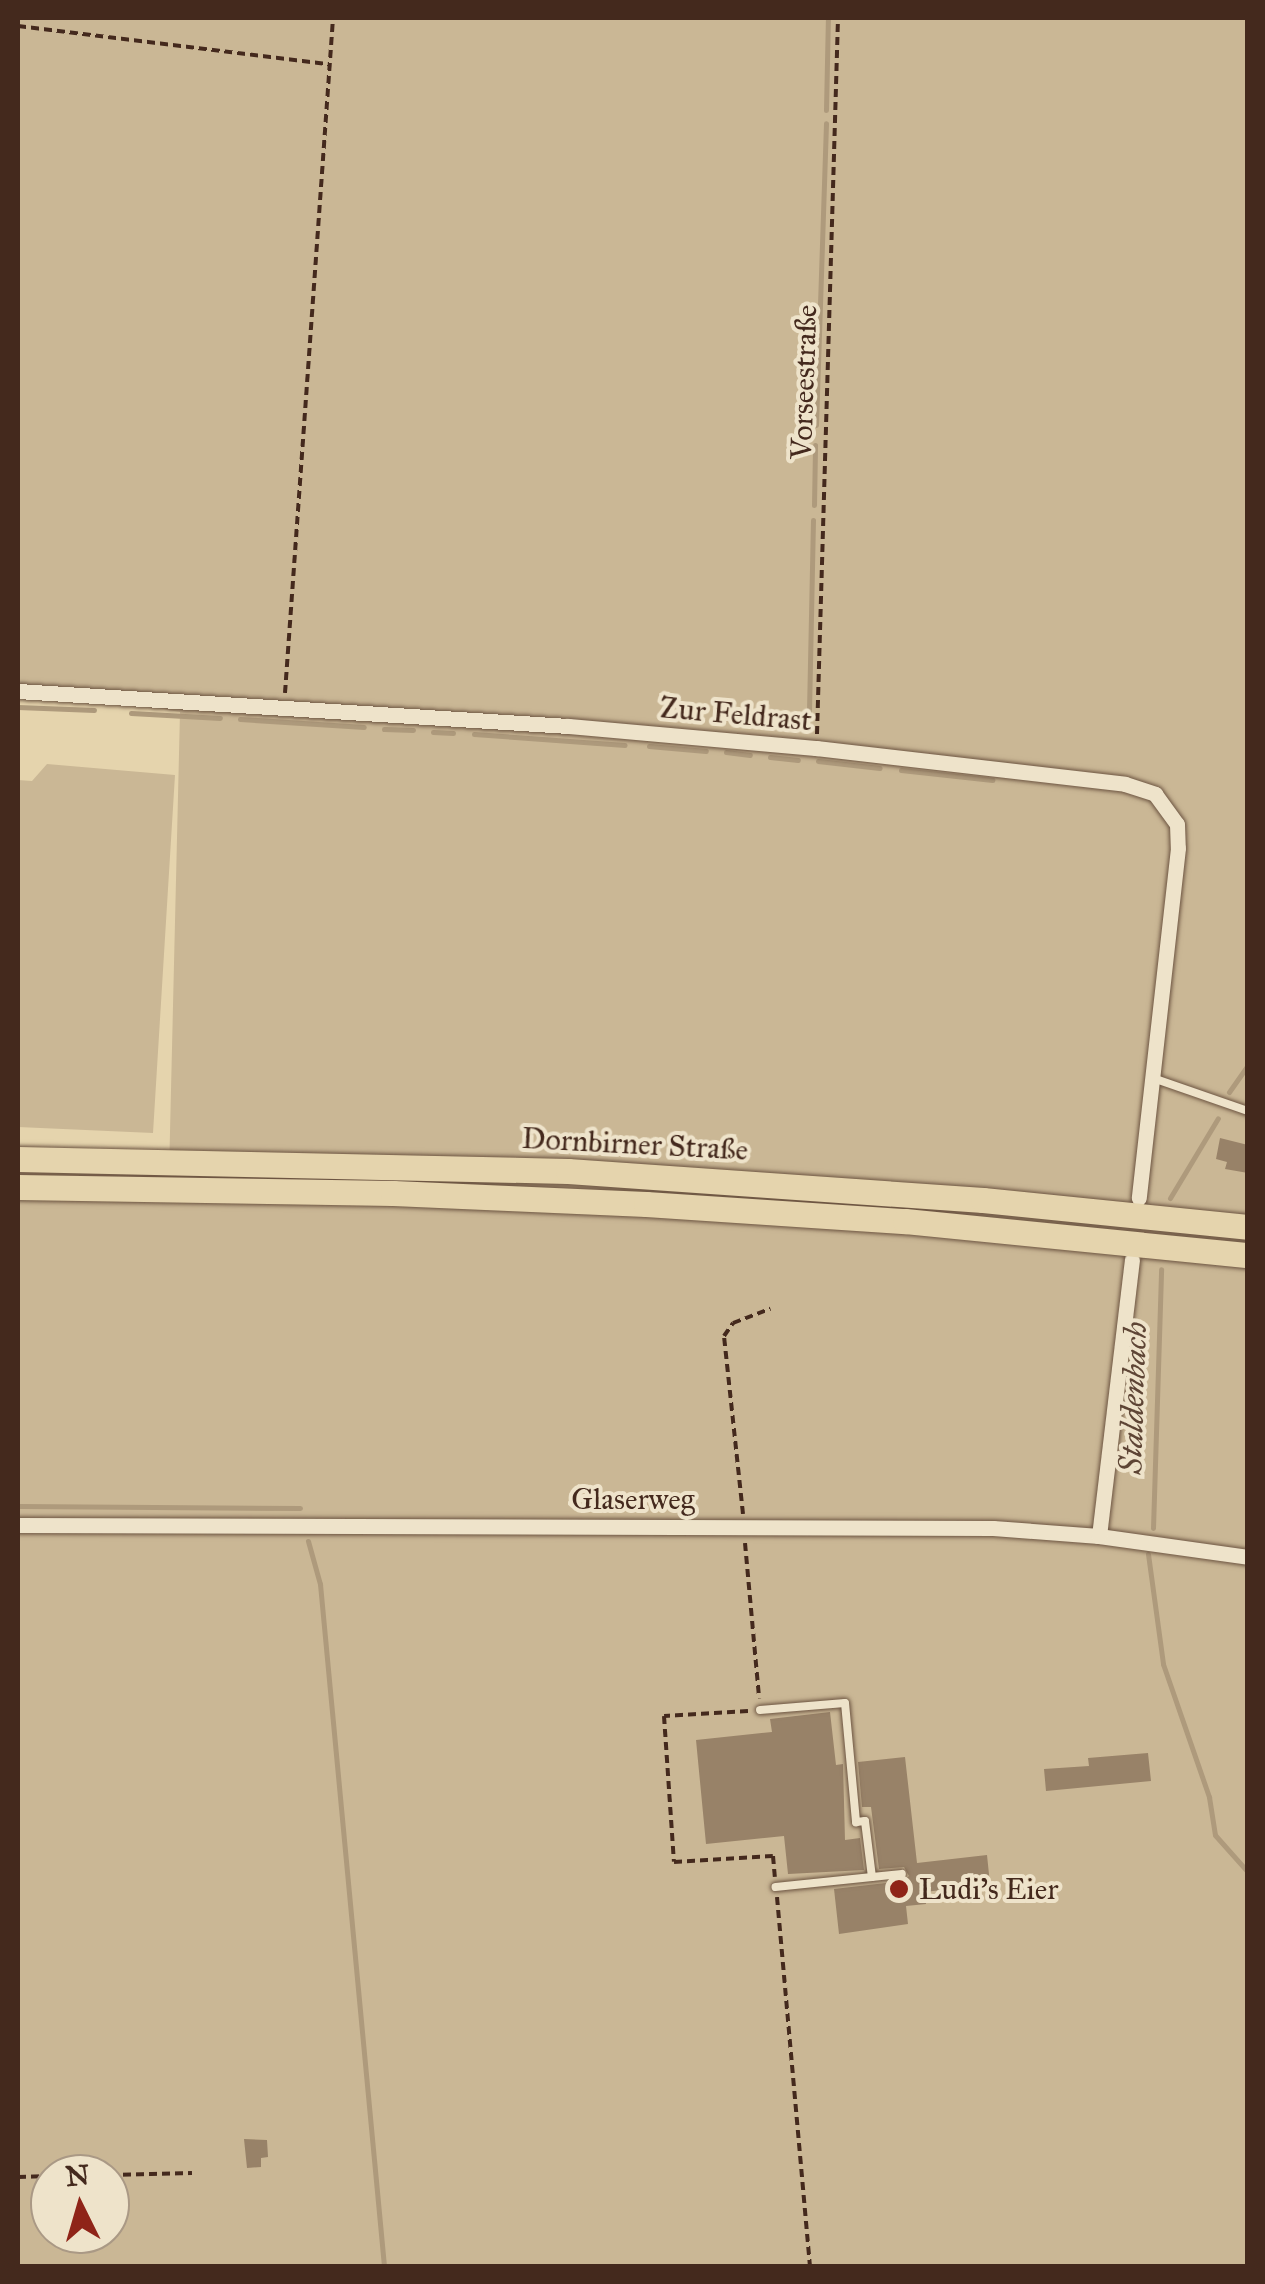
<!DOCTYPE html>
<html>
<head>
<meta charset="utf-8">
<style>
	body { margin:0 }
	#map { position:relative; width:1265px; height:2284px; overflow:hidden; background:#e5d4ad; font-family:"IM FELL Great Primer",serif }
	div>[style] { position:absolute }
	.green>* { inset:0; background:#cab795 }
	.stream>* { height:5px; margin:-2.5px; padding:0 2.5px; transform-origin:2.5px; border-radius:2.5px; background:#ae9a7c }
	.building>* { inset:0; background:#988268 }
	.path>* { height:4px; margin-top:-2px; transform-origin:0; background:repeating-linear-gradient(90deg,#44291d 0 8px,transparent 0 13px) }
	.roads { filter:drop-shadow(0 0 2px #6c5441) drop-shadow(0 0 2px #6c5441) }
	.service>* { height:8px; margin:-4px; padding:0 4px; transform-origin:4px; border-radius:4px; background:#eee3ca }
	.minor>* { height:15px; margin:-7.5px; padding:0 7.5px; transform-origin:7.5px; border-radius:7.5px; background:#eee3ca }
	.primary>* { height:25px; margin:-12.5px; padding:0 12.5px; transform-origin:12.5px; border-radius:12.5px; background:#e5d4ad }
	.dots>* { width:28px; height:28px; translate:-50% -50%; box-sizing:border-box; border:5px solid #eee3ca; border-radius:50% }
	span { translate:-50% -50%; white-space:nowrap; text-align:center; line-height:1.15; -webkit-text-stroke:8px #eee3ca; paint-order:stroke }
	.street-label { font-size:30px; color:#44291d }
	.poi-label { font-size:30px; color:#44291d }
	.left { translate:0 -50%; text-align:left }
	.water-label { font-size:32px; color:#5e4535; font-style:italic }
	.frame { position:absolute; inset:0; border:20px solid #44291d; pointer-events:none }
	.north { position:absolute; left:30px; top:2154px; width:100px; height:100px; box-sizing:border-box; background:#eee3ca; border:2px solid #aa9985; border-radius:50%; rotate:355deg; font-size:28px; font-weight:700; line-height:40px; text-align:center; color:#44291d }
	.north::after { content:''; display:block; margin:auto; width:35px; height:45px; background:#8f2418; clip-path:polygon(50% 0,100% 100%,50% 72%,0 100%) }
</style>
</head>
<body>
<div id="map">
	<div class="green">
		<div style="clip-path:polygon(evenodd,18px 18px,1247px 18px,1247px 2266px,18px 2266px,18px 1184px,169px 1174px,180px 712px,18px 685px,18px 18px,50px 2174px,110px 2174px,110px 2234px,50px 2234px,50px 2174px)"></div>
		<div style="clip-path:polygon(47px 764px,175px 775px,153px 1133px,18px 1127px,18px 780px,32px 781px)"></div>
	</div>
	<div class="stream">
		<div style="left:826px;top:110px;width:92px;rotate:-88.8deg"></div>
		<div style="left:816px;top:425px;width:302px;rotate:-88.1deg"></div>
		<div style="left:814px;top:505px;width:60px;rotate:-89deg"></div>
		<div style="left:18px;top:707px;width:76px;rotate:2.3deg"></div>
		<div style="left:809px;top:711px;width:191px;rotate:-88.8deg"></div>
		<div style="left:131px;top:713px;width:89px;rotate:3.2deg"></div>
		<div style="left:240px;top:719px;width:124px;rotate:3.7deg"></div>
		<div style="left:384px;top:729px;width:29px;rotate:2deg"></div>
		<div style="left:433px;top:732px;width:20px;rotate:3deg"></div>
		<div style="left:474px;top:734px;width:151px;rotate:4.2deg"></div>
		<div style="left:649px;top:746px;width:57px;rotate:5deg"></div>
		<div style="left:726px;top:752px;width:24px;rotate:7deg"></div>
		<div style="left:770px;top:757px;width:28px;rotate:6deg"></div>
		<div style="left:818px;top:761px;width:62px;rotate:6.4deg"></div>
		<div style="left:901px;top:770px;width:92px;rotate:6.3deg"></div>
		<div style="left:1229px;top:1092px;width:33px;rotate:-55deg"></div>
		<div style="left:1170px;top:1198px;width:93px;rotate:-59deg"></div>
		<div style="left:18px;top:1506px;width:282px;rotate:0.4deg"></div>
		<div style="left:1153px;top:1528px;width:259px;rotate:-88.2deg"></div>
		<div style="left:308px;top:1541px;width:45px;rotate:74.4deg"></div>
		<div style="left:320px;top:1584px;width:685px;rotate:84.64deg"></div>
		<div style="left:1148px;top:1554px;width:111px;rotate:82.2deg"></div>
		<div style="left:1163px;top:1664px;width:141px;rotate:70.9deg"></div>
		<div style="left:1209px;top:1797px;width:38px;rotate:81deg"></div>
		<div style="left:1215px;top:1835px;width:50px;rotate:48.3deg"></div>
	</div>
	<div class="building">
		<div style="clip-path:polygon(1220px 1138px,1248px 1145px,1248px 1173px,1225px 1169px,1227px 1162px,1216px 1159px)"></div>
		<div style="clip-path:polygon(830px 1712px,836px 1765px,843px 1764px,845px 1840px,860px 1838px,864px 1870px,788px 1874px,784px 1836px,706px 1844px,696px 1740px,772px 1732px,770px 1719px)"></div>
		<div style="clip-path:polygon(1148px 1753px,1151px 1781px,1046px 1791px,1044px 1769px,1089px 1766px,1088px 1758px)"></div>
		<div style="clip-path:polygon(905px 1757px,917px 1863px,987px 1855px,990px 1884px,925px 1892px,926px 1904px,906px 1906px,908px 1924px,839px 1934px,834px 1889px,903px 1881px,909px 1876px,904px 1867px,879px 1869px,871px 1807px,862px 1807px,858px 1762px)"></div>
		<div style="clip-path:polygon(244px 2139px,267px 2140px,268px 2157px,261px 2158px,261px 2167px,247px 2168px)"></div>
	</div>
	<div class="path">
		<div style="left:18px;top:26px;width:313px;rotate:7deg"></div>
		<div style="left:285px;top:693px;width:677px;rotate:-85.93deg"></div>
		<div style="left:817px;top:734px;width:716px;rotate:-88.32deg"></div>
		<div style="left:743px;top:1514px;width:179px;rotate:-96.1deg"></div>
		<div style="left:724px;top:1336px;width:16px;rotate:-55deg"></div>
		<div style="left:733px;top:1323px;width:40px;rotate:-21deg"></div>
		<div style="left:745px;top:1543px;width:156px;rotate:84.8deg"></div>
		<div style="left:748px;top:1711px;width:84px;rotate:176.6deg"></div>
		<div style="left:664px;top:1716px;width:146px;rotate:86.1deg"></div>
		<div style="left:674px;top:1862px;width:99px;rotate:-3.5deg"></div>
		<div style="left:773px;top:1856px;width:21px;rotate:85deg"></div>
		<div style="left:777px;top:1897px;width:370px;rotate:84.9deg"></div>
		<div style="left:110px;top:2175px;width:82px;rotate:-1.4deg"></div>
		<div style="left:18px;top:2177px;width:32px;rotate:-2deg"></div>
	</div>
	<div class="roads">
		<div class="service">
			<div style="left:1153px;top:1078px;width:101px;rotate:19.2deg"></div>
			<div style="left:760px;top:1710px;width:85px;rotate:-4.7deg"></div>
			<div style="left:845px;top:1703px;width:120px;rotate:84.7deg"></div>
			<div style="left:856px;top:1822px;width:9px;rotate:-6deg"></div>
			<div style="left:865px;top:1821px;width:56px;rotate:82.9deg"></div>
			<div style="left:872px;top:1877px;width:97px;rotate:174.1deg"></div>
			<div style="left:872px;top:1877px;width:30px;rotate:-6deg"></div>
		</div>
		<div class="minor">
			<div style="left:18px;top:691px;width:551px;rotate:3.64deg"></div>
			<div style="left:568px;top:726px;width:249px;rotate:5.1deg"></div>
			<div style="left:816px;top:748px;width:311px;rotate:6.6deg"></div>
			<div style="left:1125px;top:784px;width:32px;rotate:18deg"></div>
			<div style="left:1155px;top:794px;width:37px;rotate:54deg"></div>
			<div style="left:1177px;top:824px;width:24px;rotate:88deg"></div>
			<div style="left:1178px;top:848px;width:352px;rotate:96.4deg"></div>
			<div style="left:18px;top:1525px;width:975px;rotate:0.18deg"></div>
			<div style="left:993px;top:1528px;width:106px;rotate:4.3deg"></div>
			<div style="left:1099px;top:1536px;width:150px;rotate:8deg"></div>
			<div style="left:1099px;top:1536px;width:278px;rotate:-83.2deg"></div>
		</div>
		<div class="primary">
			<div style="left:18px;top:1159px;width:550px;rotate:1.25deg"></div>
			<div style="left:568px;top:1171px;width:416px;rotate:4deg"></div>
			<div style="left:983px;top:1200px;width:266px;rotate:5.8deg"></div>
			<div style="left:18px;top:1187px;width:375px;rotate:0.9deg"></div>
			<div style="left:393px;top:1193px;width:253px;rotate:2.5deg"></div>
			<div style="left:646px;top:1204px;width:260px;rotate:3.8deg"></div>
			<div style="left:905px;top:1221px;width:345px;rotate:5.7deg"></div>
		</div>
	</div>
	<div class="dots">
		<div style="left:899px;top:1889px;background:#8f2418"></div>
	</div>
	<div class="street-label">
		<span style="left:804px;top:382px;rotate:-88deg">Vorseestraße</span>
		<span style="left:736px;top:714px;rotate:5deg">Zur Feldrast</span>
		<span style="left:635px;top:1144px;rotate:3deg">Dornbirner Straße</span>
		<span style="left:633px;top:1499px">Glaserweg</span>
	</div>
	<div class="poi-label">
		<span class="left" style="left:919px;top:1889px">Ludi's Eier</span>
	</div>
	<div class="water-label">
		<span style="left:1134px;top:1398px;rotate:-88deg">Staldenbach</span>
	</div>
	<div class="frame"></div>
	<div class="north">N</div>
</div>
</body>
</html>
